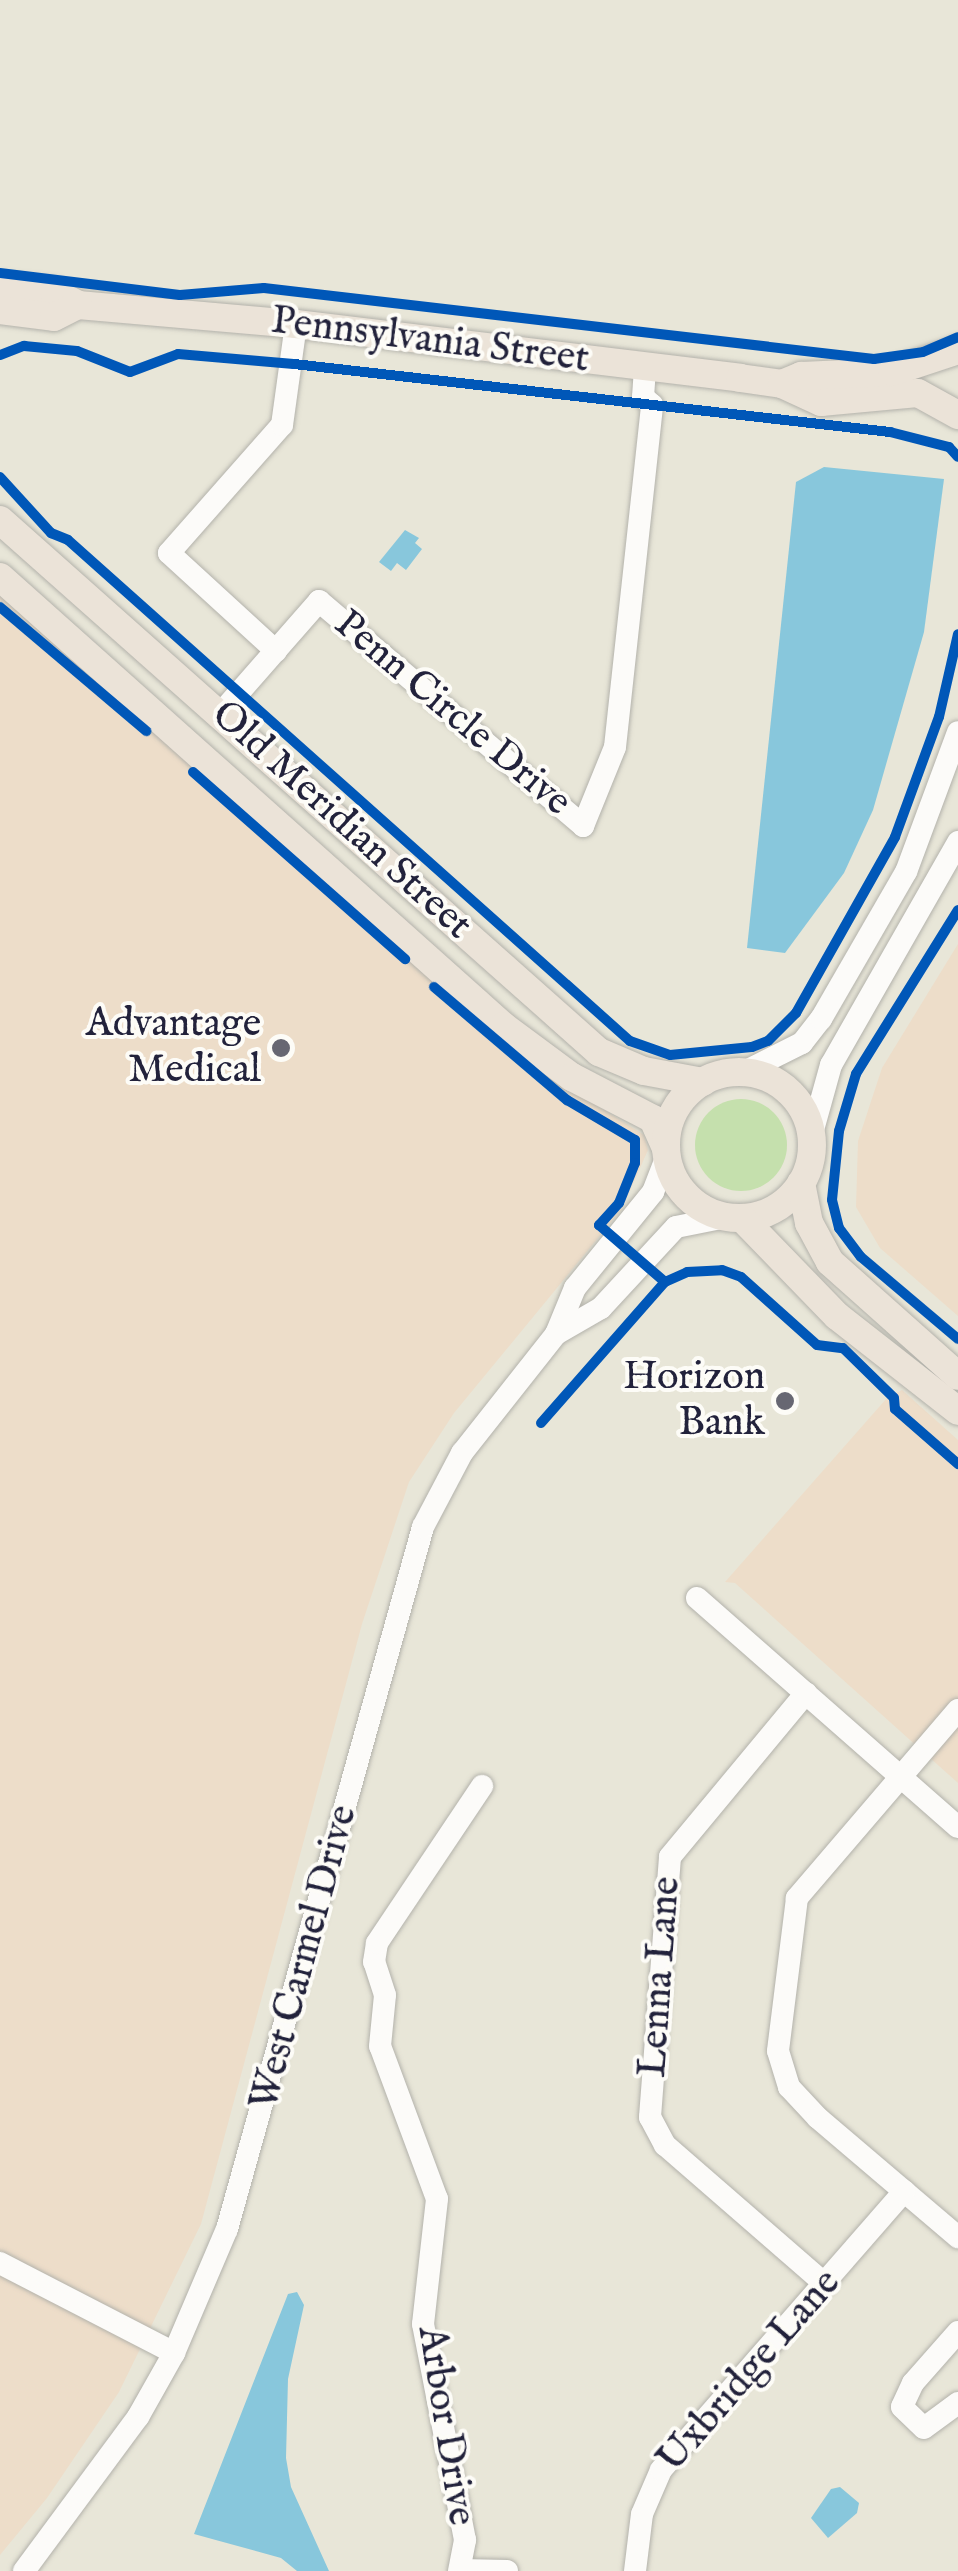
<!DOCTYPE html>
<html>
<head>
<meta charset="utf-8">
<style>
	body { margin:0 }
	#map { position:relative; width:958px; height:2571px; overflow:hidden; background:#e8e6d8; font-family:"IM FELL English",serif }
	div>[style] { position:absolute }
	.built>* { inset:0; background:#edddc9 }
	.green>* { inset:0; background:#c5e0ad }
	.round { border-radius:50% }
	.water>* { inset:0; background:#88c7dc }
	.roads { filter:drop-shadow(0 0 2px #b3b2ab) drop-shadow(0 0 2px #b3b2ab) }
	.minor>* { height:22px; margin:-11px; padding:0 11px; transform-origin:11px; border-radius:11px; background:#fcfbf9 }
	.major>* { height:28px; margin:-14px; padding:0 14px; transform-origin:14px; border-radius:14px; background:#ebe3d8 }
	.major>.ring { margin:-14px; padding:0; box-sizing:content-box; background:none; border:28px solid #ebe3d8; border-radius:50% }
	.cycleway>* { height:10px; margin:-5px; padding:0 5px; transform-origin:5px; border-radius:5px; background:#0057b8 }
	.dots>* { width:28px; height:28px; translate:-50% -50%; box-sizing:border-box; border:5px solid #fdfcf7; border-radius:50% }
	span { translate:-50% -50%; white-space:nowrap; text-align:center; line-height:1.15; -webkit-text-stroke:8px #fdfcf7; paint-order:stroke }
	.street-label { font-size:40px; color:#22223b }
	.poi-label { font-size:40px; color:#22223b }
	.right { translate:-100% -50%; text-align:right }
</style>
</head>
<body>
<div id="map">
	<div class="built">
		<div style="clip-path:polygon(0 586px,531px 1064px,644px 1135px,648px 1150px,622px 1209px,454px 1413px,409px 1482px,362px 1624px,201px 2224px,119px 2392px,47px 2498px,0 2555px)"></div>
		<div style="clip-path:polygon(958px 944px,958px 1316px,880px 1248px,856px 1207px,858px 1141px,882px 1068px)"></div>
		<div style="clip-path:polygon(902px 1390px,958px 1440px,958px 1783px,735px 1583px,725px 1582px,887px 1398px)"></div>
	</div>
	<div class="green">
		<div class="round" style="left:695px;top:1099px;width:92px;height:92px"></div>
	</div>
	<div class="water">
		<div style="clip-path:polygon(824px 467px,944px 479px,924px 632px,873px 810px,844px 873px,785px 953px,747px 948px,796px 482px)"></div>
		<div style="clip-path:polygon(405px 530px,419px 538px,415px 543px,422px 549px,406px 570px,397px 563px,391px 571px,379px 562px)"></div>
		<div style="clip-path:polygon(297px 2292px,304px 2305px,288px 2379px,286px 2458px,291px 2487px,329px 2571px,297px 2571px,281px 2558px,194px 2534px,288px 2294px)"></div>
		<div style="clip-path:polygon(840px 2487px,859px 2503px,857px 2513px,828px 2538px,811px 2518px,831px 2489px)"></div>
	</div>
	<div class="roads">
		<div class="minor">
			<div style="left:276px;top:651px;width:145px;rotate:-137.5deg"></div>
			<div style="left:169px;top:553px;width:171px;rotate:-48.6deg"></div>
			<div style="left:282px;top:425px;width:102px;rotate:-82.1deg"></div>
			<div style="left:221px;top:713px;width:149px;rotate:-48.8deg"></div>
			<div style="left:319px;top:601px;width:347px;rotate:40.4deg"></div>
			<div style="left:583px;top:826px;width:85px;rotate:-67.9deg"></div>
			<div style="left:615px;top:747px;width:344px;rotate:-83.8deg"></div>
			<div style="left:652px;top:405px;width:12px;rotate:-138deg"></div>
			<div style="left:643px;top:397px;width:30px;rotate:-86deg"></div>
			<div style="left:744px;top:1072px;width:65px;rotate:-26.6deg"></div>
			<div style="left:802px;top:1043px;width:31px;rotate:-52deg"></div>
			<div style="left:821px;top:1019px;width:170px;rotate:-60deg"></div>
			<div style="left:906px;top:872px;width:149px;rotate:-69.6deg"></div>
			<div style="left:811px;top:1137px;width:75px;rotate:-74.5deg"></div>
			<div style="left:831px;top:1065px;width:257px;rotate:-60.3deg"></div>
			<div style="left:556px;top:1334px;width:52px;rotate:-30deg"></div>
			<div style="left:601px;top:1308px;width:110px;rotate:-47.2deg"></div>
			<div style="left:676px;top:1227px;width:51px;rotate:-11.3deg"></div>
			<div style="left:697px;top:1598px;width:347px;rotate:41.3deg"></div>
			<div style="left:806px;top:1693px;width:213px;rotate:129.7deg"></div>
			<div style="left:670px;top:1857px;width:261px;rotate:94.4deg"></div>
			<div style="left:650px;top:2117px;width:32px;rotate:62deg"></div>
			<div style="left:665px;top:2145px;width:212px;rotate:41deg"></div>
			<div style="left:958px;top:1710px;width:248px;rotate:130.6deg"></div>
			<div style="left:797px;top:1898px;width:154px;rotate:97.1deg"></div>
			<div style="left:778px;top:2051px;width:38px;rotate:73deg"></div>
			<div style="left:789px;top:2087px;width:42px;rotate:46.9deg"></div>
			<div style="left:818px;top:2118px;width:184px;rotate:40.4deg"></div>
			<div style="left:0;top:2263px;width:196px;rotate:27.3deg"></div>
			<div style="left:958px;top:2332px;width:68px;rotate:131.4deg"></div>
			<div style="left:913px;top:2383px;width:26px;rotate:115deg"></div>
			<div style="left:902px;top:2407px;width:30px;rotate:44deg"></div>
			<div style="left:924px;top:2428px;width:42px;rotate:-36.3deg"></div>
			<div style="left:460px;top:2570px;width:47px;rotate:1.2deg"></div>
			<div style="left:24px;top:2571px;width:192px;rotate:-53.5deg"></div>
			<div style="left:138px;top:2417px;width:73px;rotate:-60.6deg"></div>
			<div style="left:174px;top:2353px;width:135px;rotate:-66.9deg"></div>
			<div style="left:227px;top:2229px;width:729px;rotate:-74.4deg"></div>
			<div style="left:423px;top:1527px;width:84px;rotate:-62.2deg"></div>
			<div style="left:462px;top:1453px;width:152px;rotate:-51.7deg"></div>
			<div style="left:556px;top:1334px;width:50px;rotate:-67.6deg"></div>
			<div style="left:575px;top:1288px;width:124px;rotate:-50.9deg"></div>
			<div style="left:653px;top:1192px;width:39px;rotate:-69deg"></div>
			<div style="left:459px;top:2571px;width:32px;rotate:-79deg"></div>
			<div style="left:465px;top:2540px;width:220px;rotate:-101deg"></div>
			<div style="left:423px;top:2324px;width:126px;rotate:-83.6deg"></div>
			<div style="left:437px;top:2199px;width:163px;rotate:-110.4deg"></div>
			<div style="left:380px;top:2046px;width:51px;rotate:-84.4deg"></div>
			<div style="left:385px;top:1995px;width:35px;rotate:-108deg"></div>
			<div style="left:374px;top:1962px;width:19px;rotate:-81deg"></div>
			<div style="left:377px;top:1943px;width:189px;rotate:-56.2deg"></div>
			<div style="left:635px;top:2571px;width:57px;rotate:-83deg"></div>
			<div style="left:642px;top:2514px;width:48px;rotate:-66.6deg"></div>
			<div style="left:661px;top:2470px;width:370px;rotate:-48.9deg"></div>
		</div>
		<div class="major">
			<div style="left:0;top:287px;width:54px;rotate:5.3deg"></div>
			<div style="left:54px;top:292px;width:27px;rotate:28deg"></div>
			<div style="left:78px;top:305px;width:219px;rotate:5deg"></div>
			<div style="left:296px;top:324px;width:447px;rotate:6.9deg"></div>
			<div style="left:740px;top:378px;width:42px;rotate:8.1deg"></div>
			<div style="left:782px;top:384px;width:43px;rotate:24.8deg"></div>
			<div style="left:821px;top:402px;width:97px;rotate:-5.3deg"></div>
			<div style="left:918px;top:393px;width:46px;rotate:28.8deg"></div>
			<div style="left:0;top:310px;width:54px;rotate:7.4deg"></div>
			<div style="left:54px;top:317px;width:27px;rotate:-27deg"></div>
			<div style="left:782px;top:384px;width:21px;rotate:-23deg"></div>
			<div style="left:801px;top:376px;width:91px;rotate:-2.5deg"></div>
			<div style="left:892px;top:372px;width:70px;rotate:-18.4deg"></div>
			<div style="left:0;top:520px;width:801px;rotate:41.61deg"></div>
			<div style="left:599px;top:1052px;width:49px;rotate:22.9deg"></div>
			<div style="left:644px;top:1071px;width:60px;rotate:10.6deg"></div>
			<div style="left:0;top:577px;width:674px;rotate:41.75deg"></div>
			<div style="left:503px;top:1026px;width:86px;rotate:36.5deg"></div>
			<div style="left:572px;top:1077px;width:91px;rotate:27.4deg"></div>
			<div style="left:653px;top:1119px;width:32px;rotate:66deg"></div>
			<div class="ring" style="left:666px;top:1072px;width:118px;height:118px"></div>
			<div style="left:801px;top:1183px;width:41px;rotate:78.7deg"></div>
			<div style="left:809px;top:1223px;width:44px;rotate:61.7deg"></div>
			<div style="left:830px;top:1262px;width:171px;rotate:41.7deg"></div>
			<div style="left:742px;top:1218px;width:136px;rotate:45.9deg"></div>
			<div style="left:837px;top:1316px;width:154px;rotate:38.1deg"></div>
		</div>
	</div>
	<div class="cycleway">
		<div style="left:0;top:273px;width:181px;rotate:7deg"></div>
		<div style="left:180px;top:295px;width:84px;rotate:-4.8deg"></div>
		<div style="left:264px;top:288px;width:614px;rotate:6.64deg"></div>
		<div style="left:874px;top:359px;width:49px;rotate:-8.1deg"></div>
		<div style="left:923px;top:352px;width:38px;rotate:-23deg"></div>
		<div style="left:0;top:355px;width:26px;rotate:-21deg"></div>
		<div style="left:24px;top:346px;width:53px;rotate:5.4deg"></div>
		<div style="left:77px;top:351px;width:57px;rotate:21.6deg"></div>
		<div style="left:130px;top:372px;width:51px;rotate:-20.6deg"></div>
		<div style="left:178px;top:354px;width:116px;rotate:4.9deg"></div>
		<div style="left:294px;top:364px;width:600px;rotate:6.51deg"></div>
		<div style="left:890px;top:432px;width:61px;rotate:14.3deg"></div>
		<div style="left:949px;top:447px;width:13px;rotate:48deg"></div>
		<div style="left:0;top:477px;width:76px;rotate:47.7deg"></div>
		<div style="left:51px;top:533px;width:18px;rotate:22deg"></div>
		<div style="left:68px;top:540px;width:753px;rotate:41.72deg"></div>
		<div style="left:630px;top:1041px;width:42px;rotate:19.3deg"></div>
		<div style="left:670px;top:1055px;width:82px;rotate:-5.6deg"></div>
		<div style="left:752px;top:1047px;width:17px;rotate:-21deg"></div>
		<div style="left:768px;top:1041px;width:40px;rotate:-45deg"></div>
		<div style="left:796px;top:1013px;width:202px;rotate:-60.6deg"></div>
		<div style="left:895px;top:837px;width:128px;rotate:-69.9deg"></div>
		<div style="left:939px;top:717px;width:85px;rotate:-77.1deg"></div>
		<div style="left:0;top:607px;width:192px;rotate:40.3deg"></div>
		<div style="left:193px;top:772px;width:283px;rotate:41.4deg"></div>
		<div style="left:958px;top:910px;width:193px;rotate:121.9deg"></div>
		<div style="left:856px;top:1074px;width:59px;rotate:106.6deg"></div>
		<div style="left:839px;top:1131px;width:69px;rotate:95.8deg"></div>
		<div style="left:832px;top:1200px;width:29px;rotate:76deg"></div>
		<div style="left:839px;top:1228px;width:36px;rotate:53deg"></div>
		<div style="left:861px;top:1257px;width:127px;rotate:40.2deg"></div>
		<div style="left:434px;top:987px;width:175px;rotate:40.4deg"></div>
		<div style="left:567px;top:1100px;width:79px;rotate:30.5deg"></div>
		<div style="left:635px;top:1140px;width:23px;rotate:90deg"></div>
		<div style="left:635px;top:1163px;width:43px;rotate:111.8deg"></div>
		<div style="left:619px;top:1203px;width:30px;rotate:132deg"></div>
		<div style="left:599px;top:1225px;width:87px;rotate:40.8deg"></div>
		<div style="left:541px;top:1423px;width:188px;rotate:-48.7deg"></div>
		<div style="left:665px;top:1282px;width:24px;rotate:-24deg"></div>
		<div style="left:687px;top:1272px;width:35px;rotate:-3deg"></div>
		<div style="left:722px;top:1270px;width:20px;rotate:20deg"></div>
		<div style="left:741px;top:1277px;width:102px;rotate:41.8deg"></div>
		<div style="left:817px;top:1345px;width:26px;rotate:7deg"></div>
		<div style="left:843px;top:1348px;width:71px;rotate:44.4deg"></div>
		<div style="left:894px;top:1398px;width:11px;rotate:85deg"></div>
		<div style="left:895px;top:1409px;width:84px;rotate:41.1deg"></div>
	</div>
	<div class="dots">
		<div style="left:281px;top:1048px;background:#676772"></div>
		<div style="left:785px;top:1401px;background:#676772"></div>
	</div>
	<div class="street-label">
		<span style="left:430px;top:341px;rotate:7deg">Pennsylvania Street</span>
		<span style="left:452px;top:714px;rotate:40deg">Penn Circle Drive</span>
		<span style="left:341px;top:821px;rotate:42deg">Old Meridian Street</span>
		<span style="left:305px;top:1958px;rotate:-75deg">West Carmel Drive</span>
		<span style="left:661px;top:1977px;rotate:-86deg">Lenna Lane</span>
		<span style="left:750px;top:2372px;rotate:-49deg">Uxbridge Lane</span>
		<span style="left:445px;top:2426px;rotate:81deg">Arbor Drive</span>
	</div>
	<div class="poi-label">
		<span class="right" style="left:261px;top:1048px">Advantage<br>Medical</span>
		<span class="right" style="left:765px;top:1401px">Horizon<br>Bank</span>
	</div>
</div>
</body>
</html>
